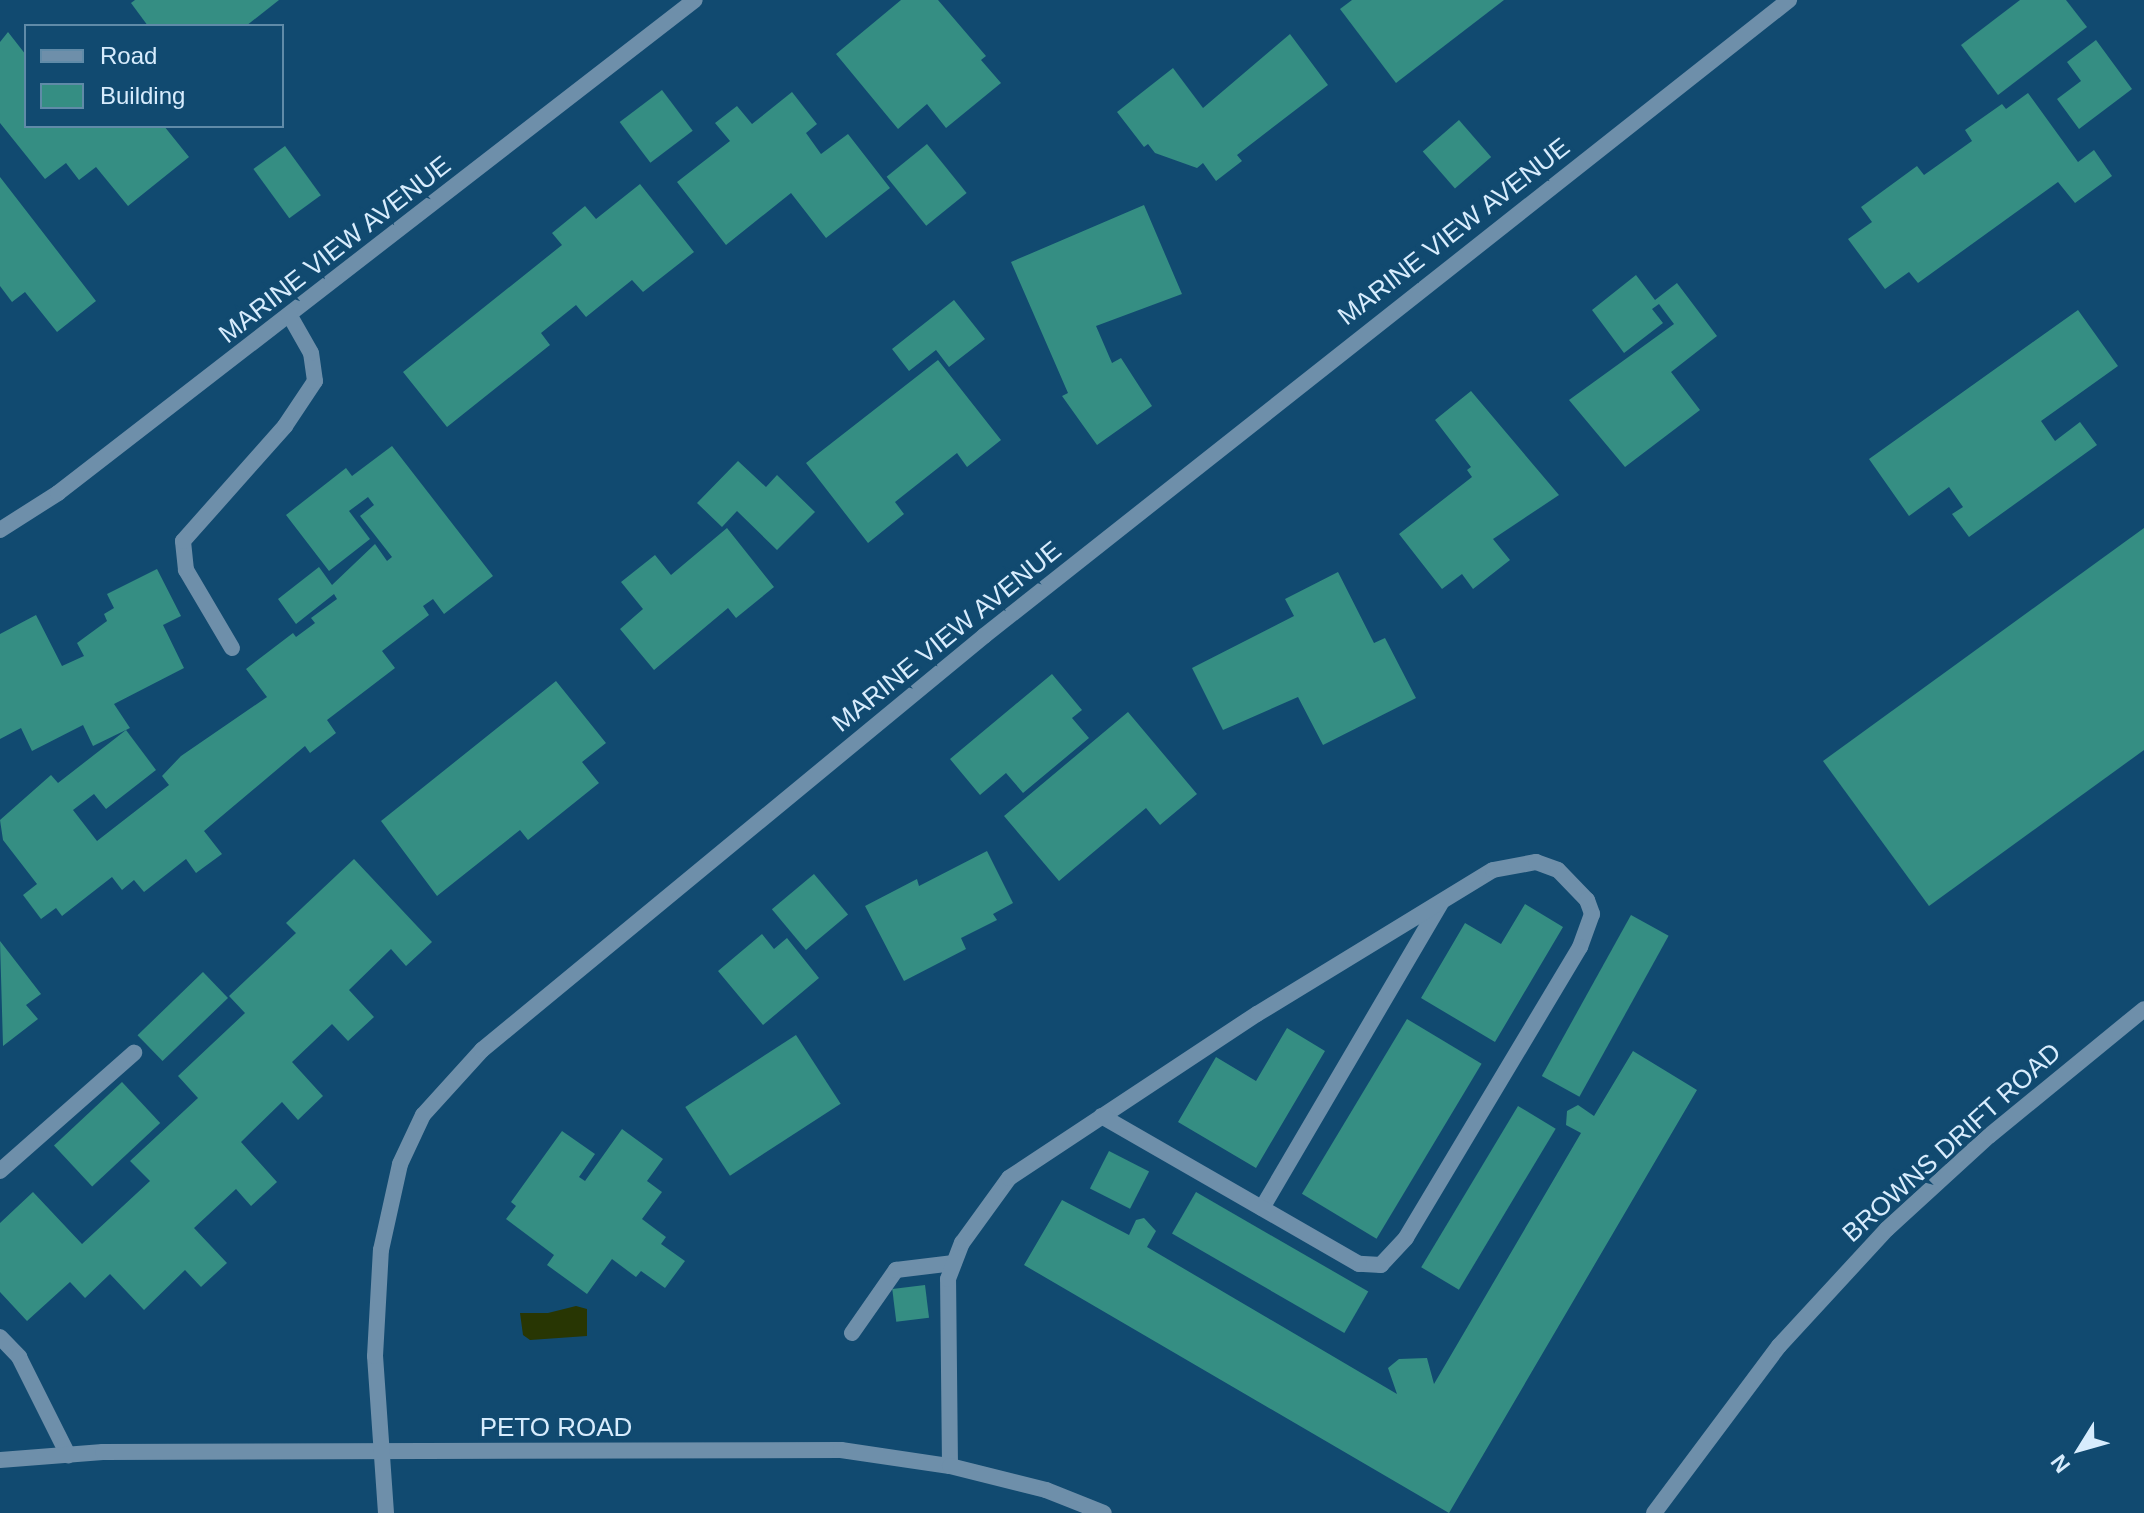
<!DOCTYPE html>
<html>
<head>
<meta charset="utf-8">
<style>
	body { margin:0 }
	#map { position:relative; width:2144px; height:1513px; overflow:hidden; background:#114a70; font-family:Helvetica,sans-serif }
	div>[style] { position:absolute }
	.water>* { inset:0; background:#283603 }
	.building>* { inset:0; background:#358e83; transform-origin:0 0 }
	.lane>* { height:16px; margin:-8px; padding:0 8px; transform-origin:8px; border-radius:8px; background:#6e8faa }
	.street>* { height:16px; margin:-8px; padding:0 8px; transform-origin:8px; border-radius:8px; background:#6e8faa }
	span { translate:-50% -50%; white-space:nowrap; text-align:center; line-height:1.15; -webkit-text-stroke:7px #114a70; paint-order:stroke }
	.street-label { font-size:26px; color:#d7ecfd }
	.legend { position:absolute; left:24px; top:24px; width:260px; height:104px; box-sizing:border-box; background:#114a70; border:2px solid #608ba8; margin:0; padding:10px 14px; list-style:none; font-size:24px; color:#d7ecfd }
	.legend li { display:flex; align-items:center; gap:16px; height:40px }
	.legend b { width:40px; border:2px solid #608ba8 }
	.north { position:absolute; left:2040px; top:1409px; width:80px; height:80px; -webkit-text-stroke:6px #114a70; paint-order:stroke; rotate:233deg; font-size:22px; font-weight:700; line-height:32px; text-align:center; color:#d7ecfd }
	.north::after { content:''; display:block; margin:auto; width:28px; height:36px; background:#d7ecfd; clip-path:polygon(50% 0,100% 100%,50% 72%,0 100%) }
</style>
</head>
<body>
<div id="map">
	<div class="water">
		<div style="clip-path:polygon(576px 1306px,587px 1309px,587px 1336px,530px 1340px,523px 1335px,520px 1313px,548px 1313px)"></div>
	</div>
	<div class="building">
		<div style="clip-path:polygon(135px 0,279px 0,246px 26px,148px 26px,131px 3px)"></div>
		<div style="clip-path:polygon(901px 0,938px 0,986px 56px,981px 60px,1001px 83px,946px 128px,927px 104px,898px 129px,836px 54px)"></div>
		<div style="clip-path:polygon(1352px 0,1504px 0,1396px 83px,1340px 9px)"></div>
		<div style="clip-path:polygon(2020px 0,2066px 0,2087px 27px,1998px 95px,1961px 45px)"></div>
		<div style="clip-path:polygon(8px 32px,26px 55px,26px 126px,164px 126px,189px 157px,128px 206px,96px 167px,79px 180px,66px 163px,45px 179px,0 123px,0 42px)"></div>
		<div style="clip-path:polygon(1290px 34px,1328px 85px,1237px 155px,1242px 161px,1216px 181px,1203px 163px,1197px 168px,1155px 153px,1148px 144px,1144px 147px,1117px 112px,1173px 68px,1203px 108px)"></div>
		<div style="clip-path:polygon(2096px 40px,2132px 89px,2079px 129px,2057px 99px,2081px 81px,2067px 62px)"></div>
		<div style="left:662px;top:90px;width:51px;height:53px;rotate:53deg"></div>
		<div style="clip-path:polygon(792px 92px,817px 124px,806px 133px,821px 154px,848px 134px,890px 188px,826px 238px,791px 193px,726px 245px,677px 182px,730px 141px,715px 123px,737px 106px,752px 124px)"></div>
		<div style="clip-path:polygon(2028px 93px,2078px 162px,2094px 150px,2112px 176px,2075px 203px,2058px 182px,1918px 283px,1909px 272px,1885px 289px,1848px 239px,1872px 222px,1861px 207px,1917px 166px,1924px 175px,1972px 141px,1965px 130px,2002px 104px,2006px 109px)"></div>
		<div style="left:1459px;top:120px;width:49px;height:48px;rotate:49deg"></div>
		<div style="left:927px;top:144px;width:63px;height:52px;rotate:51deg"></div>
		<div style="left:285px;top:146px;width:61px;height:39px;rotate:54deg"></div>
		<div style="clip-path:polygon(0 177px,96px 301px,57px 332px,25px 292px,12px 302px,0 286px)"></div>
		<div style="clip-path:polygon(640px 184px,694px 252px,643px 292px,632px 280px,586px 317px,576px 305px,541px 333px,550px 345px,447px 427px,403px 372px,562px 245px,552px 233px,585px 206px,596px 219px)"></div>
		<div style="clip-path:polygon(1144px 205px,1182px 294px,1096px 326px,1112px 363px,1121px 358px,1152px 406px,1097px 445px,1062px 396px,1068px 393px,1011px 262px)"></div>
		<div style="clip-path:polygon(1636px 275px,1655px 300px,1677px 283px,1717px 336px,1671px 372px,1700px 410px,1625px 467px,1569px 400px,1674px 324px,1659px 304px,1652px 309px,1663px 323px,1624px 353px,1592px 310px)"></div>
		<div style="clip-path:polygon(954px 300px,985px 339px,949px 367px,936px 350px,909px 371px,892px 349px)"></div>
		<div style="clip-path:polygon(2078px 310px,2118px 366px,2041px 421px,2055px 441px,2080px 422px,2097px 445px,1969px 537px,1952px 514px,1963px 507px,1949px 487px,1909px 516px,1869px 459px)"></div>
		<div style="clip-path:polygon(938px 360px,1001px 440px,967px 467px,957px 453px,895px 502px,904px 514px,868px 543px,806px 463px)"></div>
		<div style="clip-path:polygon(1471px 391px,1559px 495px,1493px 539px,1510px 560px,1473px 589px,1462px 574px,1442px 589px,1399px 534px,1472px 477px,1467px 470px,1471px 467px,1435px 420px)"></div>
		<div style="clip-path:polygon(392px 446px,493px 576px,444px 614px,433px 599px,423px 606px,429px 615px,382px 651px,395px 668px,327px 720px,336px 733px,310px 753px,305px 746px,204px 831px,222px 854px,196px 873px,186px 859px,144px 892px,134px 880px,122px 890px,112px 877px,62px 916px,56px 908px,41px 919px,23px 895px,37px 884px,3px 840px,0 820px,51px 775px,58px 783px,126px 730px,156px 770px,106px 809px,94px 794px,73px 810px,97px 841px,169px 785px,162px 776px,181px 756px,267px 697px,246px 669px,293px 633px,296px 637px,315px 623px,311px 618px,337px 599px,334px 594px,296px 624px,278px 599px,319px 567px,332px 585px,375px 544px,387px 561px,392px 557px,360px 516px,374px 505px,368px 497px,349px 511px,370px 539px,329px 571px,286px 515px,346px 468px,352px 476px)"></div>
		<div style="clip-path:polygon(738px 461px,766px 487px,777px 475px,815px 512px,777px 550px,737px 511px,722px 527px,697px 503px)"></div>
		<div style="clip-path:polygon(727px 528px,774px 587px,736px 618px,728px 608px,654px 670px,620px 629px,643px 609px,621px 582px,655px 555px,671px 575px)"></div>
		<div style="clip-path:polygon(2144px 528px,2144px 750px,1929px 906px,1823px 761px)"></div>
		<div style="clip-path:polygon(157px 569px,181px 616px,163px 625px,184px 668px,114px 704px,130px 728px,93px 746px,83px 725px,32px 751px,21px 728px,0 739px,0 634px,36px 615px,62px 666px,84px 656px,77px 643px,107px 621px,104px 614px,114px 608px,107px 594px)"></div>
		<div style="clip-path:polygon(1338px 572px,1374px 643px,1385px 638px,1416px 698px,1323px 745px,1298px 697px,1223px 730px,1192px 668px,1294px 616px,1285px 599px)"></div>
		<div style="clip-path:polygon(1052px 674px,1082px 710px,1072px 718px,1089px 738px,1023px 793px,1006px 773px,980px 795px,950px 759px)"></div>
		<div style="clip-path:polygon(556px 681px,606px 743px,582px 762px,599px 783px,528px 840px,520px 830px,437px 896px,381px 821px)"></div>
		<div style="clip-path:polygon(1128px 712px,1197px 794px,1160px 825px,1146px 808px,1059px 881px,1004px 816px)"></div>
		<div style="clip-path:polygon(987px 851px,1013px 903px,993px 914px,997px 920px,961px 938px,966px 949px,904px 981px,865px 906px,917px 879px,919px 886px)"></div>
		<div style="clip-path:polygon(354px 859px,432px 942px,406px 966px,391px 949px,349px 990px,374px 1017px,348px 1041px,332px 1024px,292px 1062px,323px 1096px,298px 1120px,282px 1102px,241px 1142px,277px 1182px,251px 1206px,236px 1189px,194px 1228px,227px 1263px,201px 1287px,185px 1270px,144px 1310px,110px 1274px,85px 1298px,70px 1282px,27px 1321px,0 1292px,0 1223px,33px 1192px,82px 1244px,150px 1181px,130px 1161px,198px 1098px,178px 1076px,245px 1013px,229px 996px,296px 933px,286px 923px)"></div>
		<div style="left:814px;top:874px;width:53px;height:55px;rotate:50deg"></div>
		<div style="clip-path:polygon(1525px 904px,1563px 927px,1495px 1042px,1421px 998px,1465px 923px,1501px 944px)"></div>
		<div style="left:1631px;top:915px;width:43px;height:184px;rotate:29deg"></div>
		<div style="clip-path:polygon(762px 934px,774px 949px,787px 938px,819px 978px,763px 1025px,718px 971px)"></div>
		<div style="clip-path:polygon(0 941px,41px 994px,26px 1005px,38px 1019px,3px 1046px)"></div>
		<div style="left:203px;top:972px;width:36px;height:91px;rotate:46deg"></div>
		<div style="left:1407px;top:1019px;width:87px;height:204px;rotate:31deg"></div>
		<div style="clip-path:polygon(1287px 1028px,1325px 1051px,1256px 1168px,1178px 1122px,1216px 1057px,1256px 1081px)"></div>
		<div style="left:796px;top:1035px;width:82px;height:132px;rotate:57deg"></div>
		<div style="clip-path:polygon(1633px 1051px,1697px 1090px,1449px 1513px,1024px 1265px,1062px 1200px,1129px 1235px,1136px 1220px,1144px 1218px,1156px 1231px,1147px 1247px,1397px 1394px,1388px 1368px,1399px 1359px,1427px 1358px,1434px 1384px,1581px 1133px,1566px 1125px,1567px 1111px,1578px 1105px,1594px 1116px)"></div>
		<div style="left:122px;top:1082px;width:56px;height:93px;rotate:47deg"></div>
		<div style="left:1518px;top:1106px;width:44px;height:188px;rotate:31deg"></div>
		<div style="clip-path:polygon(622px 1129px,663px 1159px,647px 1181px,662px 1192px,642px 1219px,666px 1237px,661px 1244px,685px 1261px,665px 1288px,641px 1271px,636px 1277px,612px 1259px,587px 1294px,547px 1265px,554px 1255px,506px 1219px,516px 1206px,511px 1202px,562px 1131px,595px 1154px,579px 1177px,585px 1181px)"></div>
		<div style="left:1109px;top:1151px;width:45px;height:42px;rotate:27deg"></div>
		<div style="left:1196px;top:1192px;width:199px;height:48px;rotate:30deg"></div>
		<div style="left:925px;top:1285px;width:33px;height:33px;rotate:83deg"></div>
	</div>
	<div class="lane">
		<div style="left:0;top:1171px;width:179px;rotate:-41.4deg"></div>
		<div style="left:1262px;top:1208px;width:354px;rotate:-59.6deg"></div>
		<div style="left:852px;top:1333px;width:77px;rotate:-55.1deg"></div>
		<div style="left:896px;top:1270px;width:58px;rotate:-6.9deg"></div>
		<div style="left:0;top:1337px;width:28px;rotate:46deg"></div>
		<div style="left:19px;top:1357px;width:110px;rotate:63.4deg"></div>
		<div style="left:950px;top:1466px;width:187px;rotate:-90.6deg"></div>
		<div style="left:948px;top:1279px;width:39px;rotate:-69deg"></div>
		<div style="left:962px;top:1243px;width:80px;rotate:-54.1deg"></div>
		<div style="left:1009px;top:1178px;width:297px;rotate:-33.5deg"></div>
		<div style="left:1257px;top:1014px;width:276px;rotate:-31.4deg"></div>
		<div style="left:1493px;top:870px;width:44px;rotate:-10.5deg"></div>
		<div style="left:1536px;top:862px;width:23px;rotate:20deg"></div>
		<div style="left:1558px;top:870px;width:42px;rotate:46deg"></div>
		<div style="left:1587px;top:900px;width:15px;rotate:70deg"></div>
		<div style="left:1592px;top:914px;width:35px;rotate:110deg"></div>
		<div style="left:1580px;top:947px;width:339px;rotate:120.9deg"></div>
		<div style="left:1406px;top:1238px;width:37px;rotate:133deg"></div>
		<div style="left:1381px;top:1265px;width:22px;rotate:-177deg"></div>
		<div style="left:1359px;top:1264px;width:297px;rotate:-150.1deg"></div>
	</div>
	<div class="street">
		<div style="left:0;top:530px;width:69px;rotate:-32.5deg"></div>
		<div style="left:58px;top:493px;width:805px;rotate:-37.74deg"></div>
		<div style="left:232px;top:648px;width:91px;rotate:-120.5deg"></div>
		<div style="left:186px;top:570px;width:29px;rotate:-96deg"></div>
		<div style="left:183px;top:541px;width:154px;rotate:-48.4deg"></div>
		<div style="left:285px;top:426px;width:54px;rotate:-56.3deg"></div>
		<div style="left:315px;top:381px;width:28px;rotate:-98deg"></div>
		<div style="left:311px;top:353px;width:43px;rotate:-119.6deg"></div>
		<div style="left:0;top:1460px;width:103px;rotate:-4.4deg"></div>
		<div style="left:103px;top:1452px;width:738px;rotate:-0.16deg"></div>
		<div style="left:841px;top:1450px;width:110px;rotate:8.4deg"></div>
		<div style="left:950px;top:1466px;width:99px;rotate:14deg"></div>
		<div style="left:1046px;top:1490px;width:62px;rotate:21.6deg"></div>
		<div style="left:386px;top:1513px;width:157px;rotate:-94deg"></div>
		<div style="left:375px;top:1356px;width:106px;rotate:-86.8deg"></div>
		<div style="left:381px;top:1250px;width:88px;rotate:-77.5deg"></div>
		<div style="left:400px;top:1164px;width:54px;rotate:-64.9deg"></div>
		<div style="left:423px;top:1115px;width:88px;rotate:-47.8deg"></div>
		<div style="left:482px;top:1050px;width:651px;rotate:-39.51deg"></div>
		<div style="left:984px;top:636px;width:1026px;rotate:-38.31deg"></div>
		<div style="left:1654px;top:1513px;width:209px;rotate:-53.2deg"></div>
		<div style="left:1779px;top:1346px;width:159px;rotate:-47.3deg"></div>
		<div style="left:1887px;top:1229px;width:138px;rotate:-42.4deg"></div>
		<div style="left:1989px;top:1136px;width:200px;rotate:-39.3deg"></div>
	</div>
	<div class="street-label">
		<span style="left:1454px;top:232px;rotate:-38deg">MARINE VIEW AVENUE</span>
		<span style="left:335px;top:250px;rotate:-38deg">MARINE VIEW AVENUE</span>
		<span style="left:947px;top:637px;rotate:-39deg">MARINE VIEW AVENUE</span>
		<span style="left:1952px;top:1143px;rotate:-42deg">BROWNS DRIFT ROAD</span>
		<span style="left:556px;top:1428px">PETO ROAD</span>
	</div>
	<ul class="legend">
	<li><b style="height:10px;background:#6e8faa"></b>Road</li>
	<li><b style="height:22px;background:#358e83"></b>Building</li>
	</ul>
	<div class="north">N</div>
</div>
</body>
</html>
